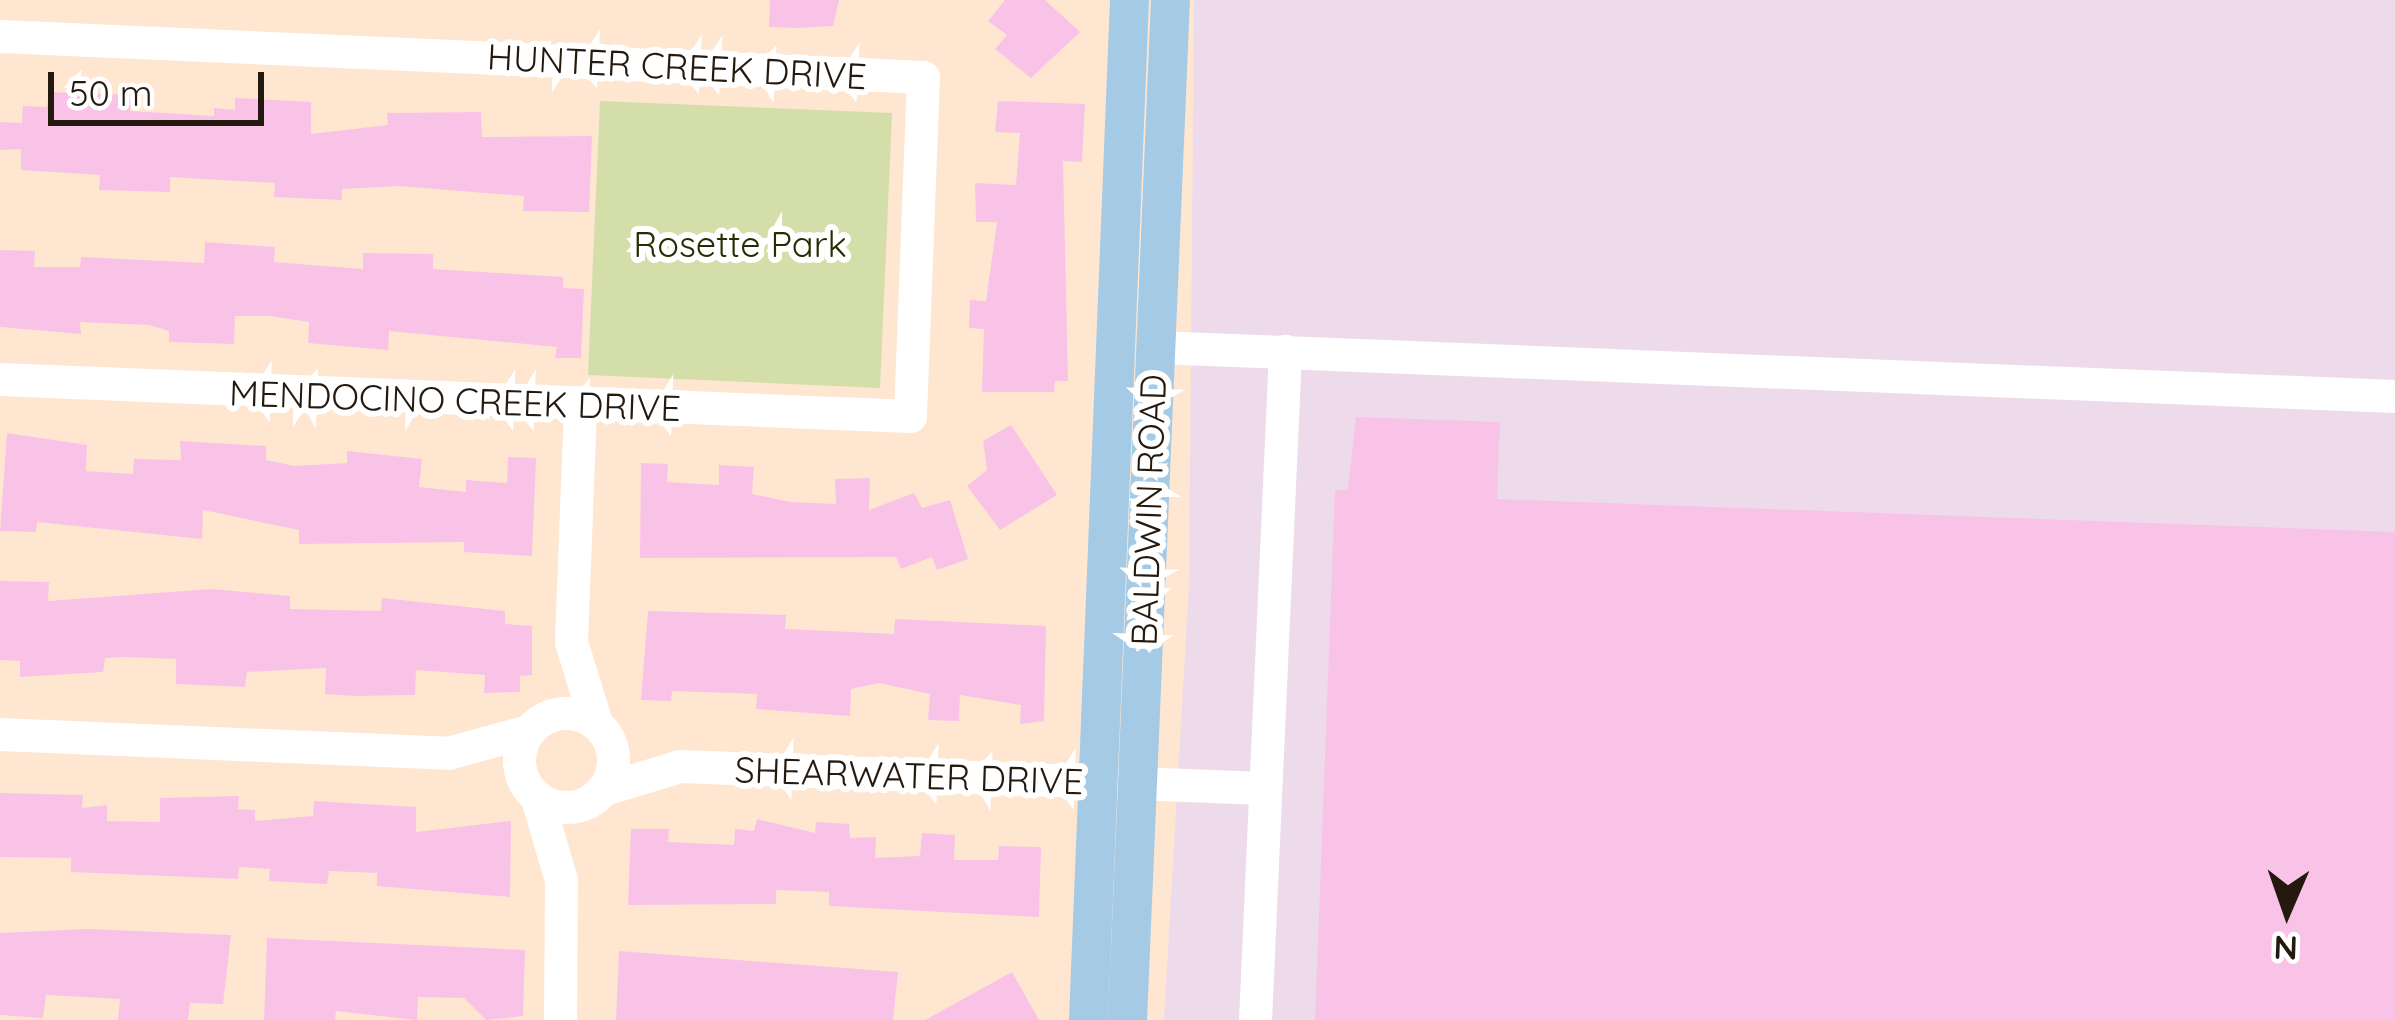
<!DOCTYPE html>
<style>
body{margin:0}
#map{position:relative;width:2395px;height:1020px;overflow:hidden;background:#ffe6d1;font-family:Quicksand,sans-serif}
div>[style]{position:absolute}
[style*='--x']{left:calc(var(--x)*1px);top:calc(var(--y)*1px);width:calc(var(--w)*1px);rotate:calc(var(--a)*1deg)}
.industrial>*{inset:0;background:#eddbec}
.green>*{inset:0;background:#d3dea9}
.building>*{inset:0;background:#f9c3e7}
.minor>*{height:33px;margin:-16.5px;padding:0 16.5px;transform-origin:16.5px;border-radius:16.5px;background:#fff}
.minor>.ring{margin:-16.5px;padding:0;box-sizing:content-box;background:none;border:33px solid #fff;border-radius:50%}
.major>*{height:39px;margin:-19.5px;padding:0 19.5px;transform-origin:19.5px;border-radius:19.5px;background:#a4cae6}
span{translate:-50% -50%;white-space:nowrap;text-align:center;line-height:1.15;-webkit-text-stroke:12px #fff;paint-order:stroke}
.street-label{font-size:36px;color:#23190f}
.park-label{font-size:36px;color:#272d01}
.north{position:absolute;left:2227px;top:852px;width:120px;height:120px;-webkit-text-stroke:9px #fff;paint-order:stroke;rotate:182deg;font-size:33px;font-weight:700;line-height:48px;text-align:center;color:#23190f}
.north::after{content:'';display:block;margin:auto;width:42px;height:54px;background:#23190f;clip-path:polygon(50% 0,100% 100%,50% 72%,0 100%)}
.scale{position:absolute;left:48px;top:72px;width:216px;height:54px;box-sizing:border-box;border:6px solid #23190f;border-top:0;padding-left:15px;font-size:36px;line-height:42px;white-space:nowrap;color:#23190f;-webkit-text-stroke:9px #fff;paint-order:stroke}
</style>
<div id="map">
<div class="industrial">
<i style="clip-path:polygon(1194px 0,2395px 0,2395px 1020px,1164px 1020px,1189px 584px)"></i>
</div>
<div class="green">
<i style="clip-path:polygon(600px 101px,892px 113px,880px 388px,588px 375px)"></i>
</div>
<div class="building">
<i style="clip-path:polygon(770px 0,839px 0,833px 26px,798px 28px,769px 27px)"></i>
<i style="clip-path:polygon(1005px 0,1045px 0,1080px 32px,1031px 78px,995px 49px,1007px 35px,988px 21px)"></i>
<i style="clip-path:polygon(49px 92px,132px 95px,130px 111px,214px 116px,214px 108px,235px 110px,235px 98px,311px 102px,311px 134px,388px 125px,387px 113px,481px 112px,482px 137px,592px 136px,589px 212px,523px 211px,524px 196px,399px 186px,342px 189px,342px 200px,274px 197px,275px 183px,170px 177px,170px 192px,99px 190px,100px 175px,21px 170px,21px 149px,0 150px,0 122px,22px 123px,23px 106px,47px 107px)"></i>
<i style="clip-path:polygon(998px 101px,1085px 104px,1082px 162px,1063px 161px,1068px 381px,1055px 381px,1054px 392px,982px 392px,984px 329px,969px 328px,970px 300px,986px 301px,997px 222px,976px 222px,975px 183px,1016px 185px,1020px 133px,995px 132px)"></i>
<i style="clip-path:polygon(205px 242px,275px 247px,274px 262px,363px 269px,363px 253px,433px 254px,433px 269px,563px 277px,563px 288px,584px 289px,581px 358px,555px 358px,557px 347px,389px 331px,388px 350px,308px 343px,309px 322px,270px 316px,235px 316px,234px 344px,169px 342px,169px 331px,149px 325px,80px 322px,81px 334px,0 327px,0 250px,35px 251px,34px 267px,80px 267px,81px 257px,204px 263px)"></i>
<i style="clip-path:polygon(1356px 417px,1500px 422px,1497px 499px,2395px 532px,2395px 1020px,1315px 1020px,1335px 490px,1348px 490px)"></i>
<i style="clip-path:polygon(1011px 425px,1057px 495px,1000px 530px,967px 486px,987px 470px,983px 441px)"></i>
<i style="clip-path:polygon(7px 433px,87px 445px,86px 471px,133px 474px,134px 459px,181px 460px,180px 441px,266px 446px,266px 460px,294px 466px,347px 463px,347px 451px,422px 459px,419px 487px,466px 492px,466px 480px,507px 483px,508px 457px,536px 458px,532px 556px,464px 552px,464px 542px,299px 544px,299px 530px,203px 510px,202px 539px,37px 522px,36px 532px,0 531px)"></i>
<i style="clip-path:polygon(641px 463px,668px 464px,667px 482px,719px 485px,719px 465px,754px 467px,752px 494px,790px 502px,836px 504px,835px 479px,870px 478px,869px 510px,914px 493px,922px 508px,950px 500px,968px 559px,937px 570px,932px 557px,901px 569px,896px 557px,640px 558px)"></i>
<i style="clip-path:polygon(0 581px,49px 582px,48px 601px,212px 589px,290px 596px,290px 609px,381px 611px,382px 598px,505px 611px,505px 624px,532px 626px,532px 675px,520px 676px,520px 692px,484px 693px,485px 675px,416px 670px,415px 695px,355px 696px,325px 694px,326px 668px,247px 672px,245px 687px,176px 684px,176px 659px,124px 657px,105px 658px,103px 672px,20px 677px,20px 661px,0 660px)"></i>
<i style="clip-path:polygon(648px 611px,786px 615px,785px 629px,894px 634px,895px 619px,1046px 626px,1044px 721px,1020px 724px,1021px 705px,960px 695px,959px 721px,928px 720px,930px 694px,879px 683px,851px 689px,850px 716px,756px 709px,757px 694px,672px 691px,671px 701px,641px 700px)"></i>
<i style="clip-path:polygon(0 793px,83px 795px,82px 808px,107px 805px,107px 821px,160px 822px,160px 798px,239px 796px,238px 809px,255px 810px,255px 821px,313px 816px,314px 801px,416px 807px,416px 832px,511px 821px,510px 897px,377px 886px,377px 873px,329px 871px,327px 884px,269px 881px,270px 869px,239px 867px,238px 879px,71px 872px,71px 858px,0 857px)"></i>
<i style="clip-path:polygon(757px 819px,815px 833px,816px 822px,849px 824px,850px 838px,876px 837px,875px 858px,920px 856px,922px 833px,955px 835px,954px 860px,998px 860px,999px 846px,1041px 847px,1039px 917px,829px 906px,829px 892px,776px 890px,776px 904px,628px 905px,631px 829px,669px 829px,668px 842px,734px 845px,735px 829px,754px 831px)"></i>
<i style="clip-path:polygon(88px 929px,231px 935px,223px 1004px,190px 1003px,188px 1020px,118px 1020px,120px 999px,46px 995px,43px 1018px,0 1015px,0 933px)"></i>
<i style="clip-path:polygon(267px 938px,525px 950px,523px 1016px,486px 1020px,464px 998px,418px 997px,417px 1020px,336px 1011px,335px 1020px,264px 1020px)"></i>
<i style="clip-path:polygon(619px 951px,898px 972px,893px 1020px,616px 1020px)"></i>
<i style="clip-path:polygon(1012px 972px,1039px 1020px,925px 1020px)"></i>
</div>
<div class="minor">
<i style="--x:0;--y:36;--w:924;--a:2.54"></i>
<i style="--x:923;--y:77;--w:339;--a:92.2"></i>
<i style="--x:910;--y:416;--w:911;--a:-177.67"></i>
<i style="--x:1155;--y:347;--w:1241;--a:2.26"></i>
<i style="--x:580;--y:407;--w:235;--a:92.2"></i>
<i style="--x:571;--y:642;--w:85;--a:72.8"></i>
<i class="ring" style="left:519px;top:713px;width:61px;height:61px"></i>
<i style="--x:0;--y:734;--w:448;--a:2.4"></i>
<i style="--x:448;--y:753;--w:83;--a:-15.4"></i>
<i style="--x:604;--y:789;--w:79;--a:-16.8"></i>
<i style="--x:680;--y:766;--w:585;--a:2.15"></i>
<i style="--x:537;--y:798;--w:85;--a:73.7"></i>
<i style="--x:561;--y:880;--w:140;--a:90.4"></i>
<i style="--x:1255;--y:1020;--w:670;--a:-87.43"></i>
</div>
<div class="major">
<i style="--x:1088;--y:1020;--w:1021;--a:-87.7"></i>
<i style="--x:1127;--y:1020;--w:1021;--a:-87.59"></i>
</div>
<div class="street-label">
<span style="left:677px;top:66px;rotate:3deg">HUNTER CREEK DRIVE</span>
<span style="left:455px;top:400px;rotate:2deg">MENDOCINO CREEK DRIVE</span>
<span style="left:1148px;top:510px;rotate:-88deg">BALDWIN ROAD</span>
<span style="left:909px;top:775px;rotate:2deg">SHEARWATER DRIVE</span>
</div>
<div class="park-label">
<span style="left:740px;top:244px">Rosette Park</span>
</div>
<div class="north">N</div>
<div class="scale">50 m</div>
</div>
